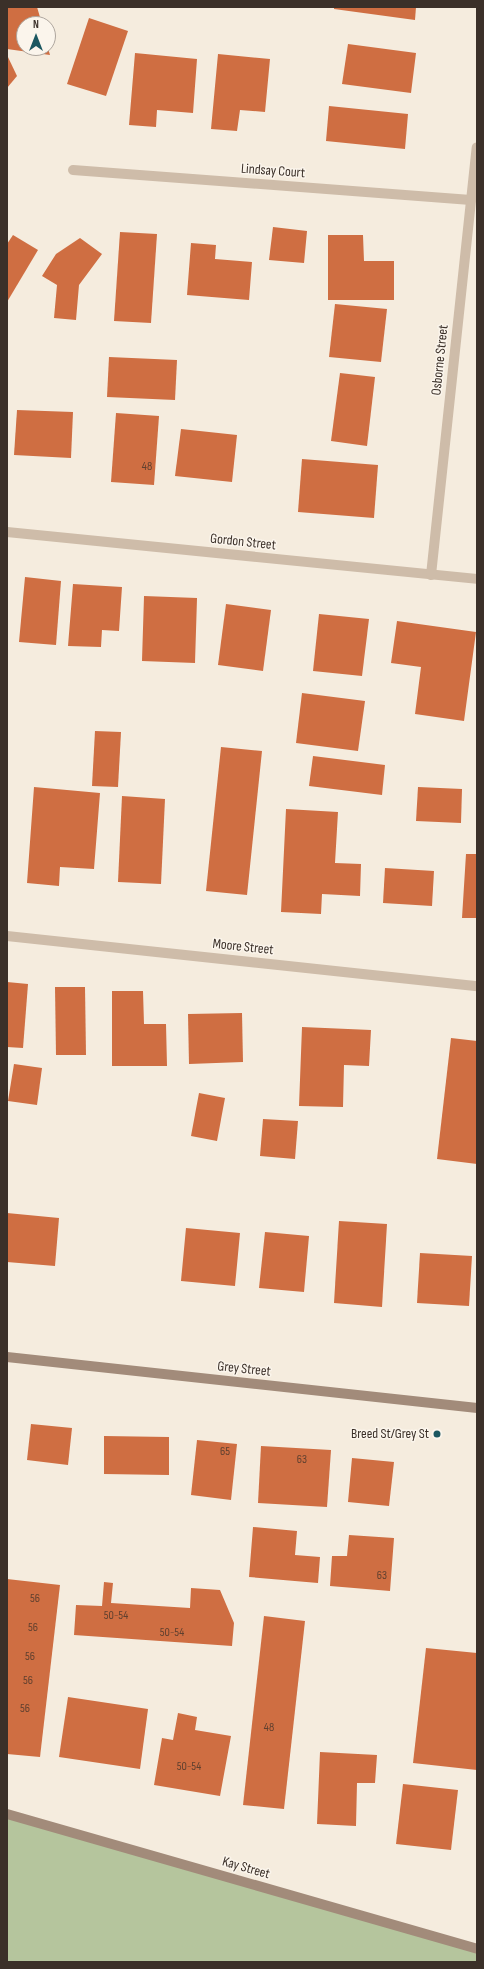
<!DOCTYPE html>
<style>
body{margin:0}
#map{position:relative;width:484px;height:1969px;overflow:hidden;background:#f5ecde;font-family:"Sofia Sans Condensed",sans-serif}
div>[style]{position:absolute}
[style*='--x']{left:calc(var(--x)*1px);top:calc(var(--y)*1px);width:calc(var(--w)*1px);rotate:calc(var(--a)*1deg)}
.green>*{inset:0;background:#b5c59d}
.building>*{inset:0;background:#cf6e42}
.street>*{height:10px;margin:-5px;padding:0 5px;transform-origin:5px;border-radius:5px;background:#cebca9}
.secondary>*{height:10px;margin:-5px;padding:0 5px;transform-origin:5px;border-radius:5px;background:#a28b7a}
.dots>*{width:11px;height:11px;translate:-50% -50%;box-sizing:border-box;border:2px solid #fbf5ec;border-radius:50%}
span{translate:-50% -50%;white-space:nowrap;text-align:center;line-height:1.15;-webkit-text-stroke:3px #fbf5ec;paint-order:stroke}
.number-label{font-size:12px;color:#60402f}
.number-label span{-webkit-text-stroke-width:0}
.street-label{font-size:14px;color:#3b3029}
.poi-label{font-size:14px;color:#3b3029}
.right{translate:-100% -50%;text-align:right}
.frame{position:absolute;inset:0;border:8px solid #3b3029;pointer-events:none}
.north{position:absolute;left:16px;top:16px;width:40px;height:40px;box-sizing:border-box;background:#fbf5ec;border:1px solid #aea69e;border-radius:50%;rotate:0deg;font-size:11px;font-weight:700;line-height:16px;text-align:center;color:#3b3029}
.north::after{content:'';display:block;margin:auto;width:14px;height:18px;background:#1b5760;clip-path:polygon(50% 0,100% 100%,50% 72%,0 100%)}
</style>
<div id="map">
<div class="green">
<i style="clip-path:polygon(7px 1812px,477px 1946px,477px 1962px,7px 1962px)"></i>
</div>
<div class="building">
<i style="clip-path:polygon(7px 7px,37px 7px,42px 24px,24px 24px,24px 48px,48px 48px,50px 55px,7px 49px)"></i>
<i style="clip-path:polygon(334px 7px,416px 7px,415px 20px,334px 9px)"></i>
<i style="clip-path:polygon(89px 18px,128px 31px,106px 96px,67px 84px)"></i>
<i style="clip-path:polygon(348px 44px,416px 53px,411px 93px,342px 84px)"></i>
<i style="clip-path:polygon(135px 53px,197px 59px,193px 113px,157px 110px,156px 127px,129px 125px)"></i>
<i style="clip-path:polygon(218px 54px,270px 59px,265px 112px,240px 110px,237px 131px,211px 129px)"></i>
<i style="clip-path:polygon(7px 55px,17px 76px,7px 88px)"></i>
<i style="clip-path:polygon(329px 106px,408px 114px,405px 149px,326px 141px)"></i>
<i style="clip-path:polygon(273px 227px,307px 231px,304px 263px,269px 260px)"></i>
<i style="clip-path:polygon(120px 232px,157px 234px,151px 323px,114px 321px)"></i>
<i style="clip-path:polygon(13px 235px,38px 250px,7px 302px,7px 244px)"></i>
<i style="clip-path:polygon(328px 235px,363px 235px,364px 261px,394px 261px,394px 300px,328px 300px)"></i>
<i style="clip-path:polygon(80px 238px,102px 254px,79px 285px,76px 320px,54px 318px,57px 285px,42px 276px,56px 254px)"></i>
<i style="clip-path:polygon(191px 243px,216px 245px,215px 259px,252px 262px,249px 300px,187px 295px)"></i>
<i style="clip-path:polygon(335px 304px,387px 309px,381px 362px,329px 357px)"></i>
<i style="clip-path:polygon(109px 357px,177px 360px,175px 400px,107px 397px)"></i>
<i style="clip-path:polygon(340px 373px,375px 377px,367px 446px,331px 441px)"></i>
<i style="clip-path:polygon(17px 410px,73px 412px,71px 458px,14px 455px)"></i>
<i style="clip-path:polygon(116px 413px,159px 416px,154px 485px,111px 482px)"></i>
<i style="clip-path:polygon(181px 429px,237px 435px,232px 482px,175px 476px)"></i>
<i style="clip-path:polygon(302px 459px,378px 465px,374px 518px,298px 512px)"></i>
<i style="clip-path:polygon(25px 577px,61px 581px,56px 645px,19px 642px)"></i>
<i style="clip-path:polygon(73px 584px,122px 587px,119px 631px,102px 630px,101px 647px,68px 646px)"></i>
<i style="clip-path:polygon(144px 596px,197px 598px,195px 663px,142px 661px)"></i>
<i style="clip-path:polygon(226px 604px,271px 610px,263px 671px,218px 665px)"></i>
<i style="clip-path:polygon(319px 614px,369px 619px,362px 676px,313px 671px)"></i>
<i style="clip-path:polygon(397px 621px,476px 632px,464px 721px,415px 714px,421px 667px,391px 663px)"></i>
<i style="clip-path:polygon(302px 693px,365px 701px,358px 751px,296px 743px)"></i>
<i style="clip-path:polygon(95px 731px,121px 732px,118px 787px,92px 786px)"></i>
<i style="clip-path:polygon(221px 747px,262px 751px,247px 895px,206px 891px)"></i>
<i style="clip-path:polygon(313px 756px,385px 765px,382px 795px,309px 786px)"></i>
<i style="clip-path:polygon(34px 787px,100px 793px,94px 869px,60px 867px,59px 886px,27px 883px)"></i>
<i style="clip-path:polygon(418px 787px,462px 789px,461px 823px,416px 821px)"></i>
<i style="clip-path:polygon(122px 796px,165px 799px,161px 884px,118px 882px)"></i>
<i style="clip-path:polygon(286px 809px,338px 812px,335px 863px,361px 864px,360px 896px,322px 894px,321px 914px,281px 912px)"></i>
<i style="clip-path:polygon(466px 854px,477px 854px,477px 918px,462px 918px)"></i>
<i style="clip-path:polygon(385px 868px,434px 871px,432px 906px,383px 903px)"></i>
<i style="clip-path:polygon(7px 982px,28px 984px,23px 1048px,7px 1047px)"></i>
<i style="clip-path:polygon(55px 987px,85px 987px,86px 1055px,56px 1055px)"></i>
<i style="clip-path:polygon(112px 991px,143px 991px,144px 1024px,166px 1024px,167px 1066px,112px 1066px)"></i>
<i style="clip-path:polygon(242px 1013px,243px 1062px,189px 1064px,188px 1014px)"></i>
<i style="clip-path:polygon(302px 1027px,371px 1030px,369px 1066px,344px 1065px,343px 1107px,299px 1106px)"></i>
<i style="clip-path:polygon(451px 1038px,477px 1041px,477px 1164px,437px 1159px)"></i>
<i style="clip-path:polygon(14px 1064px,42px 1068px,37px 1105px,8px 1101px)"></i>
<i style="clip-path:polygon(199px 1093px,225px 1098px,217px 1141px,191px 1136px)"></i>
<i style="clip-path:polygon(263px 1119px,298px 1121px,295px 1159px,260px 1156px)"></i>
<i style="clip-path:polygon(7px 1213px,59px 1218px,55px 1266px,7px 1262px)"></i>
<i style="clip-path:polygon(339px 1221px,387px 1224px,382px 1307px,334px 1303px)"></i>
<i style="clip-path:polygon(186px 1228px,240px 1233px,235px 1286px,181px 1281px)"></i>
<i style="clip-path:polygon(265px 1232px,309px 1236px,304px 1292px,259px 1288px)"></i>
<i style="clip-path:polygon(420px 1253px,472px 1256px,469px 1306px,417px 1303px)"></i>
<i style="clip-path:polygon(31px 1424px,72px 1428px,68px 1465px,27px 1460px)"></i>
<i style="clip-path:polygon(104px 1436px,169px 1437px,169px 1475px,104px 1474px)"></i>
<i style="clip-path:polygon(197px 1440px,237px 1444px,231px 1500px,191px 1495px)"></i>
<i style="clip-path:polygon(261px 1446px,331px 1450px,327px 1507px,258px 1503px)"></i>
<i style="clip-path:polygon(352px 1458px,394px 1462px,389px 1506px,348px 1502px)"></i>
<i style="clip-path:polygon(253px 1527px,297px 1531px,295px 1555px,320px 1557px,318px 1583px,249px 1577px)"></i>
<i style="clip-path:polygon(349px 1535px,394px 1538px,390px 1591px,330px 1586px,332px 1556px,347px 1556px)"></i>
<i style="clip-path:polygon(7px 1579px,60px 1585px,40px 1757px,7px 1754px)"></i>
<i style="clip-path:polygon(104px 1582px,113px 1583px,111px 1603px,190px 1608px,191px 1588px,220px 1590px,234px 1623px,232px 1646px,74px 1635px,76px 1605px,102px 1606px)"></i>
<i style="clip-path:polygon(264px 1616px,305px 1621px,284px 1809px,243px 1805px)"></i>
<i style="clip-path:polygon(426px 1648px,477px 1653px,477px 1770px,413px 1763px)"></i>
<i style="clip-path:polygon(68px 1697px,148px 1709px,140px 1769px,59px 1757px)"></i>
<i style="clip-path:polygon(178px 1713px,197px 1717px,195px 1730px,231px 1736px,220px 1796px,154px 1785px,162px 1738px,173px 1740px)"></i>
<i style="clip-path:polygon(320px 1752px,377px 1755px,375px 1783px,357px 1783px,356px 1826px,317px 1824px)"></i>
<i style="clip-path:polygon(403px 1784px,458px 1790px,451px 1850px,396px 1844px)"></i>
</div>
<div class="street">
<i style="--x:73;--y:170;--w:399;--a:4.3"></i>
<i style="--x:7;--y:532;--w:472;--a:5.7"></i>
<i style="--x:431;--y:575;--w:430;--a:-83.9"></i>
<i style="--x:7;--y:936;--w:473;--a:6.1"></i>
</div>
<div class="secondary">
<i style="--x:7;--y:1357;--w:473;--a:6.2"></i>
<i style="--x:7;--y:1814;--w:489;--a:16"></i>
</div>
<div class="dots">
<i style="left:437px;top:1434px;background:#1b5760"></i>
</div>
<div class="number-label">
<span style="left:147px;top:467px">48</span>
<span style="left:225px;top:1452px">65</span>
<span style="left:302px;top:1460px">63</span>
<span style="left:382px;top:1576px">63</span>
<span style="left:35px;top:1599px">56</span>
<span style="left:116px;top:1616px">50-54</span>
<span style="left:33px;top:1628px">56</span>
<span style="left:172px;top:1633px">50-54</span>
<span style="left:30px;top:1657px">56</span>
<span style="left:28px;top:1681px">56</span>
<span style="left:25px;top:1709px">56</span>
<span style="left:269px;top:1728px">48</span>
<span style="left:189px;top:1767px">50-54</span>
</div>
<div class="street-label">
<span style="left:273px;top:171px;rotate:4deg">Lindsay Court</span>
<span style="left:440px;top:360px;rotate:-84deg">Osborne Street</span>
<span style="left:243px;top:542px;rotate:6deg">Gordon Street</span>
<span style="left:243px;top:947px;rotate:6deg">Moore Street</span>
<span style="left:244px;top:1369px;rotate:6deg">Grey Street</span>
<span style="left:246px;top:1868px;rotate:16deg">Kay Street</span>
</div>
<div class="poi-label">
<span class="right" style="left:429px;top:1434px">Breed St/Grey St</span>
</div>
<div class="frame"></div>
<div class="north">N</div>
</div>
